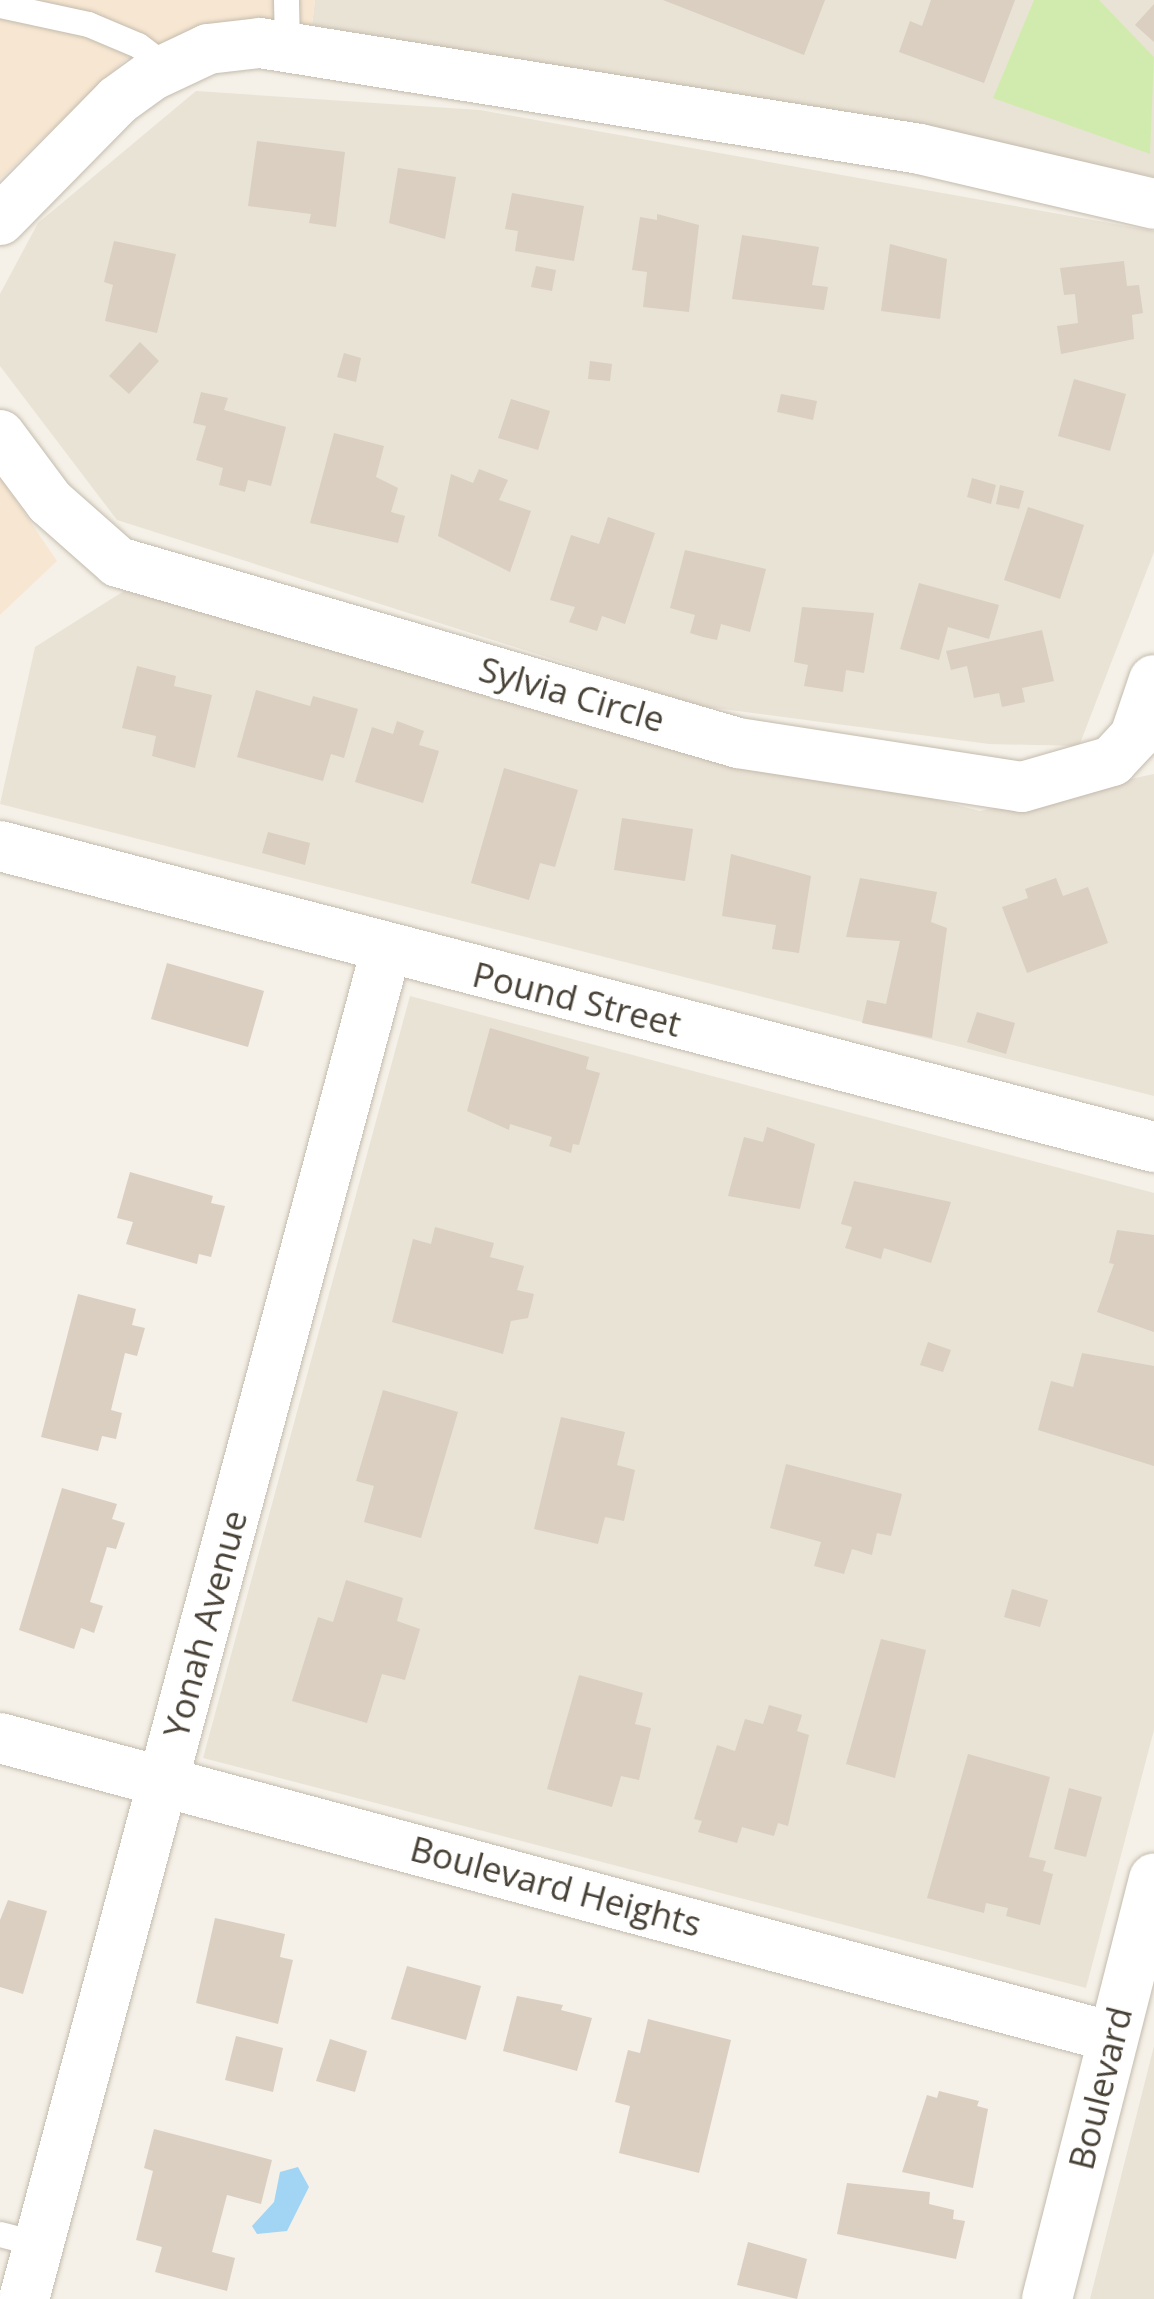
<!DOCTYPE html>
<style>
body{margin:0}
#map{position:relative;width:1154px;height:2299px;overflow:hidden;background:#f5f1e8;font-family:"Open Sans",sans-serif}
div>[style]{position:absolute}
[style*='--x']{left:calc(var(--x)*1px);top:calc(var(--y)*1px);width:calc(var(--w)*1px);rotate:calc(var(--a)*1deg)}
.residential>*{inset:0;background:#e9e3d6}
.commercial>*{inset:0;background:#f7e7d2}
.green>*{inset:0;background:#d1ebaf}
.water>*{inset:0;background:#a2d4f4}
.building>*{inset:0;background:#dacfc0}
.roads{filter:drop-shadow(0 0 2px #c4bbad) drop-shadow(0 0 2px #c4bbad)}
.lane>*{height:25px;margin:-12.5px;padding:0 12.5px;transform-origin:12.5px;border-radius:12.5px;background:#fff}
.street>*{height:50px;margin:-25px;padding:0 25px;transform-origin:25px;border-radius:25px;background:#fff}
span{translate:-50% -50%;white-space:nowrap;text-align:center;line-height:1.15;-webkit-text-stroke:10px #fff;paint-order:stroke}
.street-label{font-size:35px;color:#484136}
</style>
<div id="map">
<div class="residential">
<i style="clip-path:polygon(315px 0,1154px 0,1154px 177px,1006px 145px,312px 25px)"></i>
<i style="clip-path:polygon(196px 91px,480px 110px,1154px 231px,1154px 552px,1079px 746px,989px 744px,700px 706px,117px 520px,0 366px,0 294px,38px 223px)"></i>
<i style="clip-path:polygon(124px 591px,980px 811px,1154px 774px,1154px 1096px,0 804px,35px 647px)"></i>
<i style="clip-path:polygon(410px 996px,1154px 1193px,1154px 1730px,1086px 1988px,203px 1758px)"></i>
<i style="clip-path:polygon(1154px 2046px,1154px 2299px,1090px 2299px)"></i>
</div>
<div class="commercial">
<i style="clip-path:polygon(0 0,315px 0,312px 25px,202px 29px,130px 55px,0 179px)"></i>
<i style="clip-path:polygon(0 477px,57px 561px,0 615px)"></i>
</div>
<div class="green">
<i style="clip-path:polygon(1034px 0,1099px 0,1154px 57px,1150px 154px,993px 98px)"></i>
</div>
<div class="water">
<i style="clip-path:polygon(298px 2167px,309px 2187px,287px 2231px,257px 2234px,252px 2226px,274px 2202px,280px 2172px)"></i>
</div>
<div class="building">
<i style="clip-path:polygon(663px 0,825px 0,804px 55px)"></i>
<i style="clip-path:polygon(931px 0,1015px 0,984px 83px,899px 52px,910px 21px,922px 26px)"></i>
<i style="clip-path:polygon(1154px 4px,1154px 42px,1135px 25px)"></i>
<i style="clip-path:polygon(257px 141px,345px 152px,336px 227px,309px 223px,311px 214px,248px 206px)"></i>
<i style="clip-path:polygon(398px 168px,456px 177px,445px 239px,389px 223px)"></i>
<i style="clip-path:polygon(512px 193px,584px 206px,574px 261px,515px 251px,518px 231px,505px 229px)"></i>
<i style="clip-path:polygon(657px 214px,699px 225px,689px 312px,643px 307px,647px 272px,632px 270px,640px 217px,657px 220px)"></i>
<i style="clip-path:polygon(742px 235px,819px 247px,812px 285px,828px 287px,824px 310px,732px 299px)"></i>
<i style="clip-path:polygon(114px 241px,176px 254px,157px 333px,105px 321px,113px 285px,104px 282px)"></i>
<i style="clip-path:polygon(890px 244px,947px 259px,940px 319px,881px 311px)"></i>
<i style="clip-path:polygon(1124px 261px,1127px 286px,1139px 285px,1143px 313px,1132px 315px,1134px 339px,1061px 354px,1057px 326px,1078px 323px,1075px 294px,1064px 295px,1060px 268px)"></i>
<i style="clip-path:polygon(536px 266px,556px 270px,552px 291px,531px 287px)"></i>
<i style="clip-path:polygon(140px 342px,159px 361px,129px 394px,109px 376px)"></i>
<i style="clip-path:polygon(344px 353px,361px 358px,356px 382px,337px 377px)"></i>
<i style="clip-path:polygon(590px 361px,612px 364px,610px 381px,588px 379px)"></i>
<i style="clip-path:polygon(1074px 379px,1126px 394px,1110px 451px,1058px 436px)"></i>
<i style="clip-path:polygon(201px 392px,228px 398px,224px 410px,286px 427px,271px 486px,248px 480px,245px 492px,219px 485px,223px 468px,196px 460px,206px 426px,193px 423px)"></i>
<i style="clip-path:polygon(781px 394px,817px 401px,813px 420px,777px 412px)"></i>
<i style="clip-path:polygon(511px 399px,550px 411px,538px 450px,498px 438px)"></i>
<i style="clip-path:polygon(334px 433px,384px 446px,376px 477px,398px 488px,391px 512px,405px 516px,398px 543px,310px 523px)"></i>
<i style="clip-path:polygon(479px 469px,508px 480px,499px 500px,531px 511px,510px 572px,438px 536px,451px 474px,473px 483px)"></i>
<i style="clip-path:polygon(972px 478px,996px 485px,991px 504px,967px 497px)"></i>
<i style="clip-path:polygon(1000px 485px,1024px 491px,1019px 509px,996px 504px)"></i>
<i style="clip-path:polygon(1028px 507px,1084px 525px,1060px 599px,1004px 580px)"></i>
<i style="clip-path:polygon(608px 517px,655px 533px,625px 624px,602px 616px,597px 631px,569px 622px,575px 607px,550px 600px,571px 535px,599px 544px)"></i>
<i style="clip-path:polygon(685px 550px,766px 569px,750px 632px,721px 624px,717px 640px,703px 637px,690px 633px,695px 615px,670px 608px)"></i>
<i style="clip-path:polygon(919px 583px,999px 605px,989px 639px,948px 627px,939px 660px,900px 649px)"></i>
<i style="clip-path:polygon(802px 607px,874px 613px,864px 673px,846px 670px,843px 692px,804px 686px,808px 665px,794px 662px)"></i>
<i style="clip-path:polygon(1042px 630px,1054px 681px,1022px 688px,1025px 702px,1002px 707px,999px 693px,974px 698px,967px 666px,951px 670px,946px 651px)"></i>
<i style="clip-path:polygon(137px 666px,176px 676px,174px 686px,212px 695px,195px 768px,152px 756px,156px 736px,122px 728px)"></i>
<i style="clip-path:polygon(256px 690px,310px 706px,313px 696px,358px 709px,344px 758px,331px 754px,323px 781px,237px 757px)"></i>
<i style="clip-path:polygon(397px 721px,424px 731px,419px 745px,439px 751px,423px 803px,355px 782px,372px 727px,393px 734px)"></i>
<i style="clip-path:polygon(504px 768px,578px 790px,555px 867px,540px 863px,529px 900px,471px 883px)"></i>
<i style="clip-path:polygon(622px 818px,693px 829px,685px 881px,614px 870px)"></i>
<i style="clip-path:polygon(268px 832px,310px 843px,305px 865px,262px 853px)"></i>
<i style="clip-path:polygon(731px 854px,811px 876px,799px 953px,772px 949px,776px 925px,722px 916px)"></i>
<i style="clip-path:polygon(860px 878px,937px 892px,931px 922px,947px 928px,932px 1038px,862px 1023px,867px 1000px,886px 1004px,900px 941px,846px 937px)"></i>
<i style="clip-path:polygon(1056px 878px,1063px 896px,1088px 887px,1108px 943px,1027px 973px,1002px 907px,1028px 898px,1025px 889px)"></i>
<i style="clip-path:polygon(167px 963px,264px 991px,248px 1047px,151px 1019px)"></i>
<i style="clip-path:polygon(977px 1012px,1015px 1023px,1006px 1054px,967px 1042px)"></i>
<i style="clip-path:polygon(490px 1028px,589px 1057px,586px 1069px,600px 1073px,579px 1145px,573px 1144px,571px 1153px,549px 1146px,552px 1137px,510px 1124px,509px 1130px,467px 1111px)"></i>
<i style="clip-path:polygon(767px 1127px,815px 1144px,800px 1209px,728px 1196px,744px 1137px,763px 1142px)"></i>
<i style="clip-path:polygon(130px 1172px,213px 1196px,211px 1203px,225px 1206px,211px 1257px,199px 1254px,197px 1264px,126px 1244px,133px 1222px,117px 1218px)"></i>
<i style="clip-path:polygon(854px 1181px,951px 1202px,931px 1263px,884px 1248px,881px 1259px,845px 1248px,852px 1227px,841px 1224px)"></i>
<i style="clip-path:polygon(435px 1227px,494px 1243px,490px 1257px,524px 1266px,517px 1290px,534px 1294px,528px 1318px,511px 1321px,503px 1354px,392px 1322px,413px 1239px,431px 1244px)"></i>
<i style="clip-path:polygon(1117px 1230px,1154px 1235px,1154px 1332px,1097px 1312px,1114px 1264px,1109px 1263px)"></i>
<i style="clip-path:polygon(78px 1294px,136px 1309px,132px 1325px,145px 1328px,137px 1356px,125px 1353px,111px 1410px,122px 1413px,116px 1439px,102px 1436px,98px 1451px,41px 1437px)"></i>
<i style="clip-path:polygon(928px 1342px,951px 1350px,943px 1372px,920px 1365px)"></i>
<i style="clip-path:polygon(1082px 1353px,1154px 1366px,1154px 1466px,1038px 1430px,1051px 1381px,1073px 1387px)"></i>
<i style="clip-path:polygon(383px 1390px,458px 1412px,421px 1538px,364px 1522px,374px 1486px,356px 1481px)"></i>
<i style="clip-path:polygon(561px 1417px,625px 1432px,617px 1465px,635px 1470px,624px 1521px,605px 1517px,598px 1544px,534px 1529px)"></i>
<i style="clip-path:polygon(786px 1464px,902px 1494px,891px 1536px,877px 1533px,872px 1555px,852px 1549px,844px 1574px,814px 1566px,821px 1542px,770px 1528px)"></i>
<i style="clip-path:polygon(62px 1488px,117px 1504px,112px 1519px,125px 1523px,116px 1549px,107px 1547px,90px 1602px,103px 1606px,94px 1633px,81px 1628px,74px 1649px,19px 1630px)"></i>
<i style="clip-path:polygon(346px 1580px,403px 1598px,397px 1621px,420px 1629px,405px 1680px,382px 1674px,367px 1723px,292px 1701px,318px 1617px,333px 1622px)"></i>
<i style="clip-path:polygon(1012px 1589px,1048px 1600px,1040px 1627px,1004px 1617px)"></i>
<i style="clip-path:polygon(881px 1639px,926px 1650px,895px 1778px,846px 1764px)"></i>
<i style="clip-path:polygon(579px 1675px,643px 1693px,635px 1724px,651px 1728px,639px 1780px,621px 1776px,612px 1807px,547px 1789px)"></i>
<i style="clip-path:polygon(769px 1705px,802px 1715px,797px 1731px,809px 1735px,788px 1826px,778px 1823px,774px 1836px,742px 1827px,737px 1843px,698px 1832px,702px 1821px,694px 1819px,717px 1745px,735px 1751px,745px 1719px,763px 1724px)"></i>
<i style="clip-path:polygon(968px 1754px,1050px 1777px,1029px 1857px,1046px 1861px,1043px 1871px,1053px 1874px,1040px 1925px,1006px 1916px,1008px 1908px,986px 1903px,984px 1913px,927px 1898px)"></i>
<i style="clip-path:polygon(1069px 1788px,1102px 1797px,1086px 1857px,1054px 1849px)"></i>
<i style="clip-path:polygon(8px 1900px,47px 1911px,23px 1994px,0 1987px,0 1920px)"></i>
<i style="clip-path:polygon(215px 1918px,285px 1934px,280px 1957px,293px 1960px,278px 2024px,196px 2003px)"></i>
<i style="clip-path:polygon(407px 1966px,481px 1986px,466px 2040px,391px 2019px)"></i>
<i style="clip-path:polygon(517px 1996px,563px 2005px,561px 2010px,592px 2018px,577px 2071px,503px 2051px)"></i>
<i style="clip-path:polygon(648px 2019px,731px 2040px,699px 2173px,619px 2153px,630px 2106px,615px 2102px,628px 2050px,640px 2053px)"></i>
<i style="clip-path:polygon(236px 2036px,283px 2048px,273px 2092px,225px 2080px)"></i>
<i style="clip-path:polygon(330px 2039px,367px 2051px,355px 2092px,316px 2081px)"></i>
<i style="clip-path:polygon(939px 2091px,979px 2101px,977px 2106px,988px 2109px,973px 2188px,902px 2172px,927px 2095px,937px 2098px)"></i>
<i style="clip-path:polygon(154px 2129px,272px 2160px,261px 2204px,227px 2195px,212px 2252px,235px 2258px,227px 2291px,155px 2272px,162px 2247px,136px 2240px,153px 2171px,144px 2168px)"></i>
<i style="clip-path:polygon(847px 2183px,930px 2192px,929px 2204px,954px 2210px,953px 2219px,965px 2221px,956px 2259px,837px 2234px)"></i>
<i style="clip-path:polygon(748px 2242px,807px 2259px,797px 2299px,737px 2285px)"></i>
</div>
<div class="roads">
<div class="lane">
<i style="--x:286;--y:0;--w:46;--a:88.8"></i>
<i style="--x:0;--y:5;--w:90;--a:12.2"></i>
<i style="--x:88;--y:24;--w:54;--a:22.8"></i>
<i style="--x:138;--y:45;--w:38;--a:37"></i>
<i style="--x:0;--y:2234;--w:40;--a:14.4"></i>
</div>
<div class="street">
<i style="--x:0;--y:220;--w:168;--a:-45.5"></i>
<i style="--x:118;--y:100;--w:41;--a:-36"></i>
<i style="--x:151;--y:76;--w:63;--a:-25.3"></i>
<i style="--x:208;--y:49;--w:52;--a:-6.6"></i>
<i style="--x:260;--y:43;--w:668;--a:9.12"></i>
<i style="--x:920;--y:149;--w:240;--a:13.2"></i>
<i style="--x:0;--y:435;--w:84;--a:53.3"></i>
<i style="--x:50;--y:502;--w:91;--a:41.4"></i>
<i style="--x:118;--y:562;--w:646;--a:16.27"></i>
<i style="--x:738;--y:743;--w:287;--a:8.8"></i>
<i style="--x:1022;--y:787;--w:94;--a:-16.1"></i>
<i style="--x:1112;--y:761;--w:34;--a:-47"></i>
<i style="--x:1135;--y:736;--w:59;--a:-71.3"></i>
<i style="--x:0;--y:846;--w:1193;--a:14.62"></i>
<i style="--x:0;--y:1738;--w:1151;--a:15.05"></i>
<i style="--x:24;--y:2299;--w:1397;--a:-74.98"></i>
<i style="--x:1047;--y:2299;--w:434;--a:-75.7"></i>
</div>
</div>
<div class="street-label">
<span style="left:572px;top:694px;rotate:16deg">Sylvia Circle</span>
<span style="left:577px;top:999px;rotate:14deg">Pound Street</span>
<span style="left:205px;top:1624px;rotate:-75deg">Yonah Avenue</span>
<span style="left:556px;top:1886px;rotate:15deg">Boulevard Heights</span>
<span style="left:1100px;top:2088px;rotate:-76deg">Boulevard</span>
</div>
</div>
